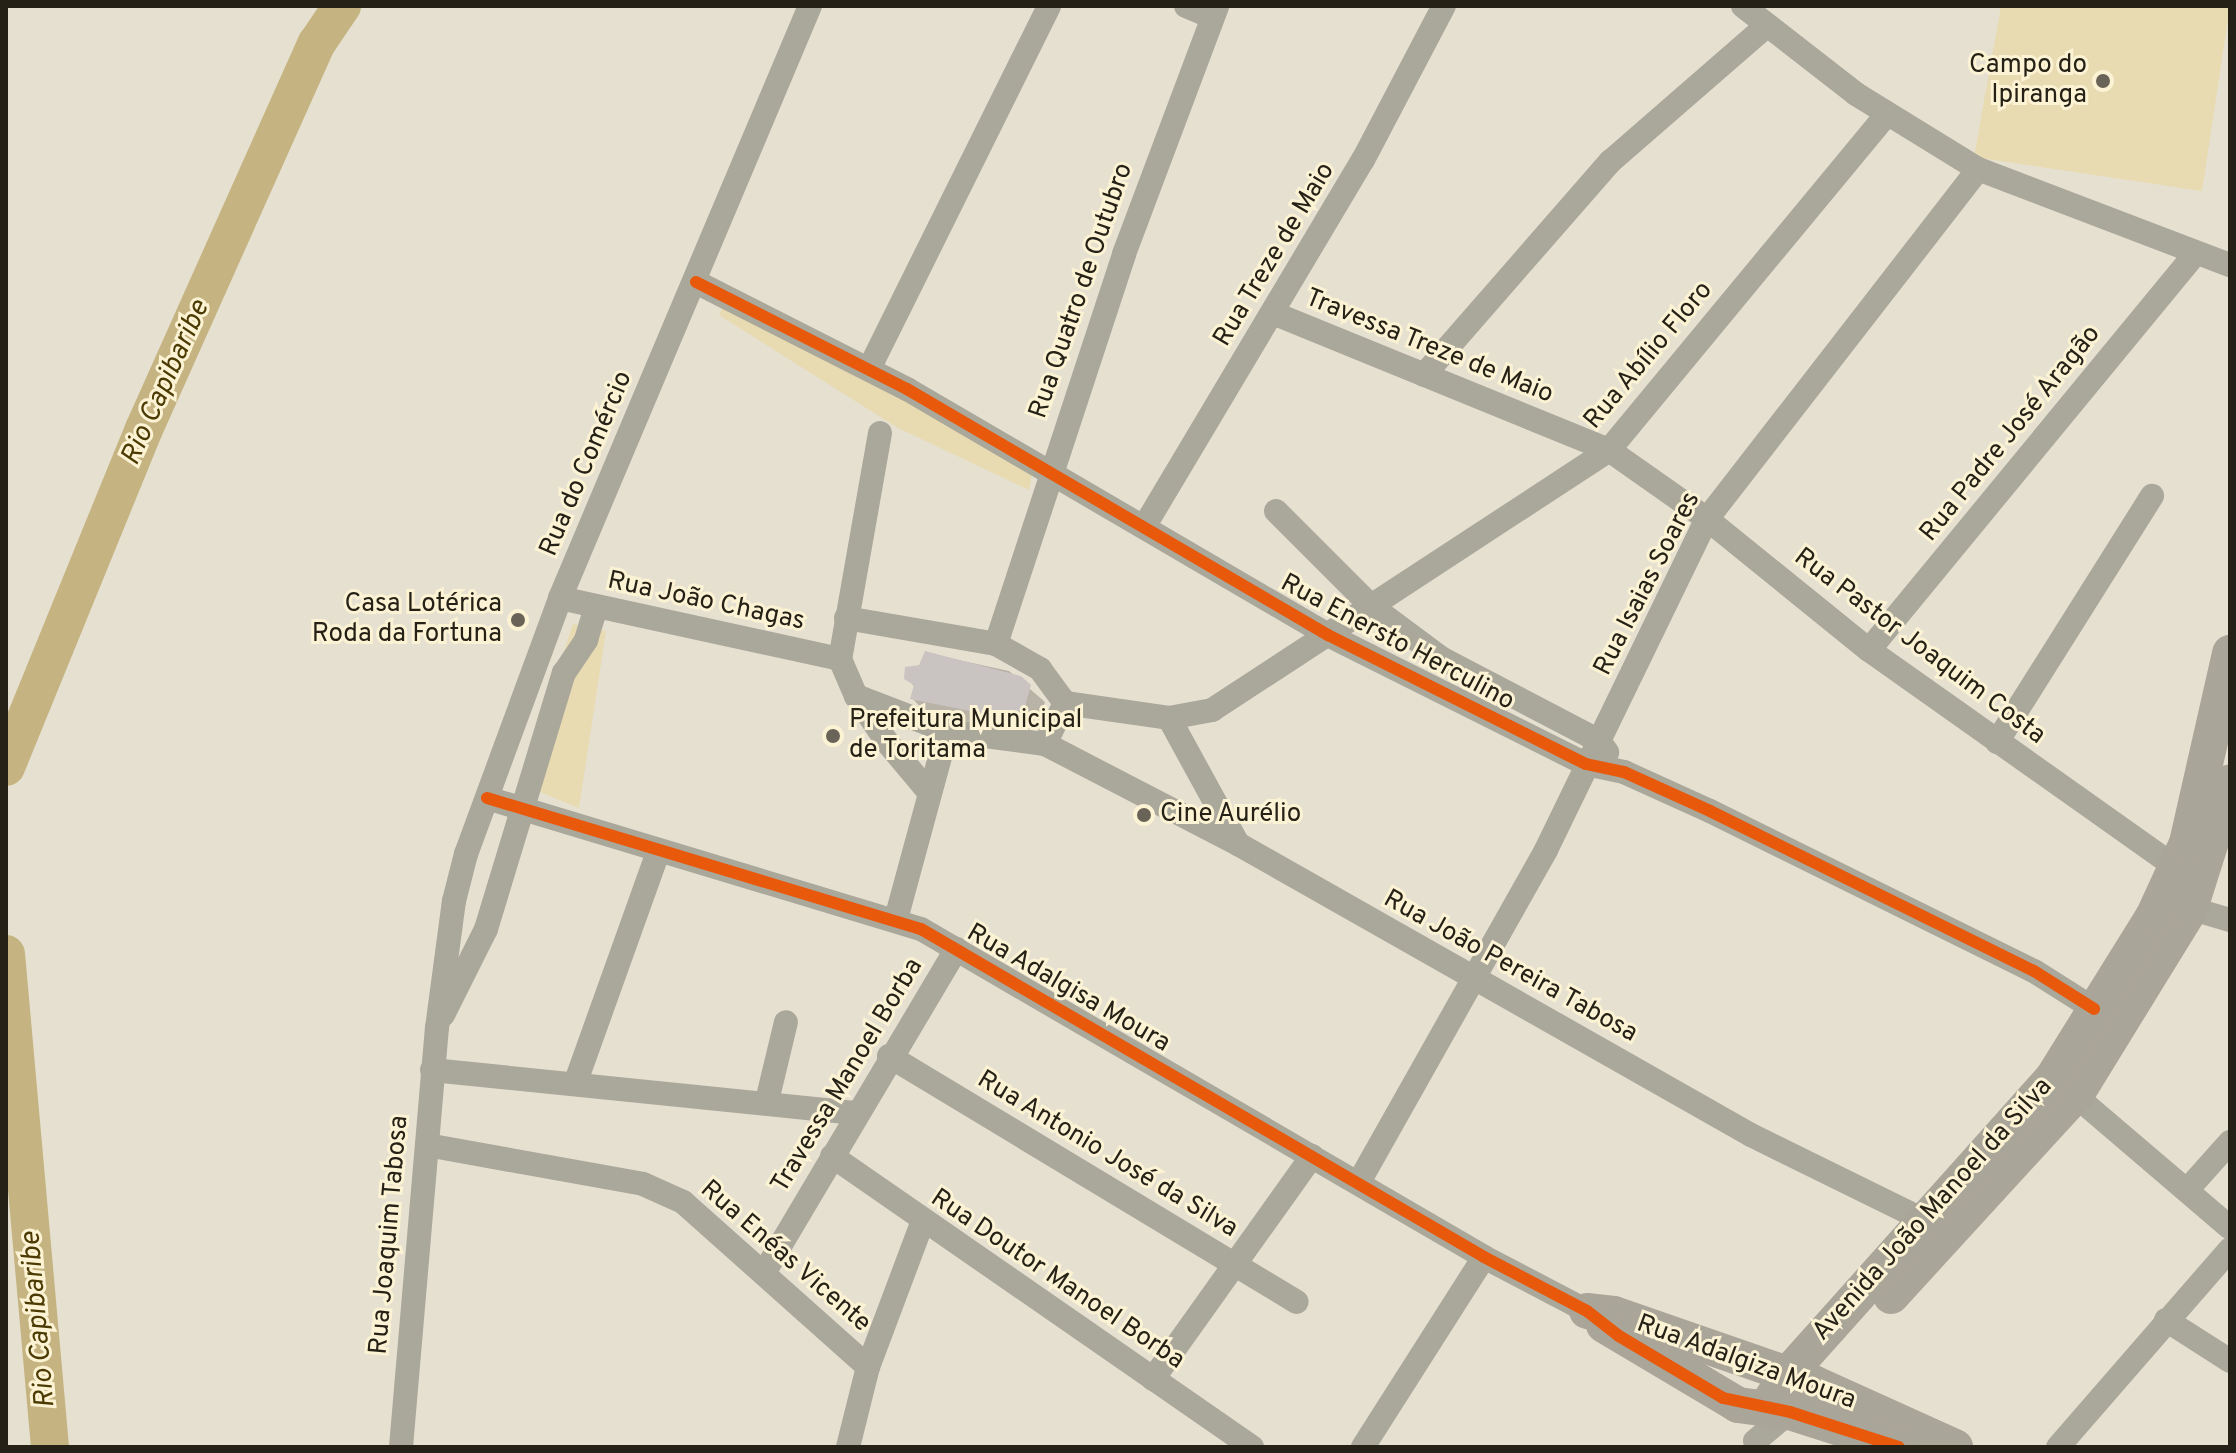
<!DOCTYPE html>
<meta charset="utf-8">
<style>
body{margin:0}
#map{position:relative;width:2236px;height:1453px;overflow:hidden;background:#e6e0d0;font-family:Overpass,sans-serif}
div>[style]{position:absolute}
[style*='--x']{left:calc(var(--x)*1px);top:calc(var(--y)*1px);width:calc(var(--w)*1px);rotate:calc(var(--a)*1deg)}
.green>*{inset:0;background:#e8dab1}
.shadow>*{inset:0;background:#0003}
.river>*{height:38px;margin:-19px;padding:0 19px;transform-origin:19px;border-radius:19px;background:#c5b481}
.building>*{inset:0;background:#c9c3c1}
.street>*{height:24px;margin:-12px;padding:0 12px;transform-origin:12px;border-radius:12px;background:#aaa79b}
.secondary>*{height:36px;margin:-18px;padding:0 18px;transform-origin:18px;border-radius:18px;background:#aaa599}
.cycleway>*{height:12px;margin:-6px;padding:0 6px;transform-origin:6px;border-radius:6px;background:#e8590c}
.dots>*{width:22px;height:22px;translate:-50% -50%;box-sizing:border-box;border:4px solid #fcf2d4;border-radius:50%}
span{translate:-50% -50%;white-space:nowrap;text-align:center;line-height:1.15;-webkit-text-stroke:6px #fcf2d4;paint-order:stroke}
.poi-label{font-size:26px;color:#252116}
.right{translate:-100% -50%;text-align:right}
.left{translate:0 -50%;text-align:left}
.street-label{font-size:26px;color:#252116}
.water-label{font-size:28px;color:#4b3b03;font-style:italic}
.frame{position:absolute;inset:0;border:8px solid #252116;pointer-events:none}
</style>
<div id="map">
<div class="green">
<i style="clip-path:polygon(2001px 6px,2230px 6px,2202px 191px,1974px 157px)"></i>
<i style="clip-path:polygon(730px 293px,1036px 453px,1029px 490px,898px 428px,719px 315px)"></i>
<i style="clip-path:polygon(573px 624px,606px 631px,579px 808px,521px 784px)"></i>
</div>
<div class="shadow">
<i style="clip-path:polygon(926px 653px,1009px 671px,1045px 702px,1038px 725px,1021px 732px,926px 713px,912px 698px,915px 687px,906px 678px,921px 667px)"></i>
</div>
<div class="river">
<i style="--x:6;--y:767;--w:365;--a:-67.8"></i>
<i style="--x:144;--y:429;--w:423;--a:-65.9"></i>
<i style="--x:317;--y:43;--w:45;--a:-56"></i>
<i style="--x:6;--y:954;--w:495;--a:84.9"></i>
</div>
<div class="building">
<i style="clip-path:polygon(925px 651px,1021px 676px,1031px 685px,1024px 710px,1005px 718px,910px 699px,914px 685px,904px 679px,905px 667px,919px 665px)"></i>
</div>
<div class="street">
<i style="--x:1186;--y:6;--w:28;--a:23"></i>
<i style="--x:1743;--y:6;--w:143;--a:37.9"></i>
<i style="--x:1856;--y:94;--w:143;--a:31.6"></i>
<i style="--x:1978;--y:169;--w:270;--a:20.9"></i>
<i style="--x:696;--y:282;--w:237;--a:26.9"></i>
<i style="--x:907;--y:389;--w:488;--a:30.3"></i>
<i style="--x:1328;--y:635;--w:288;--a:26.6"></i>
<i style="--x:1586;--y:764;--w:39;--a:12"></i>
<i style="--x:1624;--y:772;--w:94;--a:24.4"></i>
<i style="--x:1710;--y:811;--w:361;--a:26.3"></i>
<i style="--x:2034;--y:971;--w:71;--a:32.3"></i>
<i style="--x:1273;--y:313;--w:363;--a:22.2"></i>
<i style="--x:1609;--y:450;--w:120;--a:35.1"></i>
<i style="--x:1707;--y:519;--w:208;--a:39"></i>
<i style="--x:1869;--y:650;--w:391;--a:35.3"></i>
<i style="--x:869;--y:369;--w:405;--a:-63.6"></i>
<i style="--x:1424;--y:375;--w:284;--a:-48.9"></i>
<i style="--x:1611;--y:161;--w:204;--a:-41"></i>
<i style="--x:880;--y:433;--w:230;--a:100"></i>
<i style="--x:840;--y:659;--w:40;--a:66.6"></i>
<i style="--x:856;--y:696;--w:55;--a:56"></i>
<i style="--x:887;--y:742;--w:64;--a:50.1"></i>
<i style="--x:1276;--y:511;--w:134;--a:45"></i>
<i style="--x:1371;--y:606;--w:87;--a:36.6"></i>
<i style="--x:1441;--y:658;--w:178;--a:27.7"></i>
<i style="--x:1599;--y:741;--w:14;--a:54"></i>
<i style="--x:1144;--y:527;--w:427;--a:-59.2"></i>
<i style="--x:1363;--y:160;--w:174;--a:-62.3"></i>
<i style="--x:560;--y:598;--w:287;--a:12.3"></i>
<i style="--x:846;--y:618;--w:152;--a:9.8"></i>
<i style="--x:996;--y:644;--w:51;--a:29.6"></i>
<i style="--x:1040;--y:669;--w:42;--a:53.7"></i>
<i style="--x:1065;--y:703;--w:105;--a:8.2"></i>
<i style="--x:1169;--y:718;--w:44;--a:-10.5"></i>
<i style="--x:1212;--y:710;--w:475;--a:-33.2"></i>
<i style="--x:1609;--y:450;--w:436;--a:-50.4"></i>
<i style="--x:996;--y:644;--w:410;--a:-71.8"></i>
<i style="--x:1124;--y:254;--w:265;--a:-69.4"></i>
<i style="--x:1869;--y:650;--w:513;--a:-50.54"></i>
<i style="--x:856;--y:696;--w:97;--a:21"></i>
<i style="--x:947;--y:731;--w:99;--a:7.6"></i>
<i style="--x:1045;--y:744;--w:46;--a:-64"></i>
<i style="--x:1169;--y:718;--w:144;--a:61.3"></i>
<i style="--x:1997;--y:742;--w:291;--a:-57.8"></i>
<i style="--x:1045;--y:744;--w:217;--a:27.4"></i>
<i style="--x:1238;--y:844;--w:590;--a:29.56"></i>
<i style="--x:1751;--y:1135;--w:206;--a:26.2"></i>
<i style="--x:487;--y:798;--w:453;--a:16.8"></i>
<i style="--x:921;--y:929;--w:652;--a:30.22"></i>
<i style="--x:1484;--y:1257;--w:116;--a:27.7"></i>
<i style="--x:2179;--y:905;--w:53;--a:16.4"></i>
<i style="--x:896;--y:919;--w:195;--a:-74.8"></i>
<i style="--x:443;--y:1015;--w:96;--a:-63.4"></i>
<i style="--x:486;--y:929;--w:268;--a:-73.1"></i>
<i style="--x:564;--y:673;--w:40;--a:-56"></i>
<i style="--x:586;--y:640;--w:34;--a:-73"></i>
<i style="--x:889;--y:1056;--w:476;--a:31.1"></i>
<i style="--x:432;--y:1070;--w:425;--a:5.8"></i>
<i style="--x:575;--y:1084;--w:246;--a:-70.3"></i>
<i style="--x:2064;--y:1086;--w:218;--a:40.5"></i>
<i style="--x:767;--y:1101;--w:81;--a:-76.5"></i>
<i style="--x:427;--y:1145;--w:219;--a:10.2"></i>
<i style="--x:643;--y:1184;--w:44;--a:24.2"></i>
<i style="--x:683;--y:1202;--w:248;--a:41.7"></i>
<i style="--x:832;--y:1156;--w:511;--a:34.72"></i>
<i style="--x:1359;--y:1182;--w:381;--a:-60.6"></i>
<i style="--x:1546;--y:850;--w:368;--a:-64.1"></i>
<i style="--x:1707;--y:519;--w:443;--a:-52.2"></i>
<i style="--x:2188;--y:1189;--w:63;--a:-48.2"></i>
<i style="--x:764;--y:1273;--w:377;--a:-59.3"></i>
<i style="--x:2166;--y:1320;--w:76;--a:32.6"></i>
<i style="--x:1153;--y:1379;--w:274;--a:-54.5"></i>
<i style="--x:1755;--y:1441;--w:45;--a:-39.6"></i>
<i style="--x:401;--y:1447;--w:421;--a:-85.1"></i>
<i style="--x:437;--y:1028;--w:128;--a:-82.4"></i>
<i style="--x:454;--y:901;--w:49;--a:-75.7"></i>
<i style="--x:466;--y:854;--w:273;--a:-69.8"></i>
<i style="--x:560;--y:598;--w:643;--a:-67.11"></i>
<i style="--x:848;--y:1447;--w:82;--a:-76"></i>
<i style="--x:868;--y:1367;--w:154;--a:-69.4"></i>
<i style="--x:1363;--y:1447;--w:225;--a:-57.5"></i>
<i style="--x:2058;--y:1447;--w:262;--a:-49"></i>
</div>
<div class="secondary">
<i style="--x:1891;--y:1296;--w:275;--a:-47.5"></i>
<i style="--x:2077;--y:1093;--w:214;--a:-58.4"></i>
<i style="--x:2189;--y:911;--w:135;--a:-72.4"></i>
<i style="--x:1587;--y:1311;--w:27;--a:6"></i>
<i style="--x:1614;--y:1314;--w:211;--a:19.1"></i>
<i style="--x:1813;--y:1383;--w:156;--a:24.3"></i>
<i style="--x:1604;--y:1325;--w:156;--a:30.8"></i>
<i style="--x:1738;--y:1405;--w:52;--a:7.7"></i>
<i style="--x:1790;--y:1412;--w:114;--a:17.8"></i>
<i style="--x:1765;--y:1409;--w:40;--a:-57.1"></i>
<i style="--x:1787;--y:1375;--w:397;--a:-48.2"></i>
<i style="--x:2052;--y:1079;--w:191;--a:-58.1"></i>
<i style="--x:2153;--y:917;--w:81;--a:-65.3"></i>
<i style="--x:2187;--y:843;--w:195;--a:-77.2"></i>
</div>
<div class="cycleway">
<i style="--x:696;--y:282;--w:237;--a:26.9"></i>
<i style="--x:907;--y:389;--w:488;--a:30.3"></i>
<i style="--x:1328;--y:635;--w:288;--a:26.6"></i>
<i style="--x:1586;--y:764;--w:39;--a:12"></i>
<i style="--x:1624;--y:772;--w:94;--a:24.4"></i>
<i style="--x:1710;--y:811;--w:361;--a:26.3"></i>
<i style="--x:2034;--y:971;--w:71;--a:32.3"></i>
<i style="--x:487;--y:798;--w:453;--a:16.8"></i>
<i style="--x:921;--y:929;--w:652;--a:30.22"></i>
<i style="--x:1484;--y:1257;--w:116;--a:27.7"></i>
<i style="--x:1587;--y:1311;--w:41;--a:38"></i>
<i style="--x:1619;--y:1336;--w:121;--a:30.8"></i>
<i style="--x:1723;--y:1398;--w:68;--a:11.8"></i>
<i style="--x:1790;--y:1412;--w:114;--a:17.8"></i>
</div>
<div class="dots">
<i style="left:2103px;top:81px;background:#696457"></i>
<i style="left:518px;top:620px;background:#696457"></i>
<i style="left:833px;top:736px;background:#696457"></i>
<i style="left:1144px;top:815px;background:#696457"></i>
</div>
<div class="poi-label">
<span class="right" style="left:2087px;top:81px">Campo do<br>Ipiranga</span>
<span class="right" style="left:502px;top:620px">Casa Lotérica<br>Roda da Fortuna</span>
<span class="left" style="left:849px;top:736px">Prefeitura Municipal<br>de Toritama</span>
<span class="left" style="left:1160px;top:815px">Cine Aurélio</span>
</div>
<div class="street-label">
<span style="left:1275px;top:255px;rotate:-59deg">Rua Treze de Maio</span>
<span style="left:1082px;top:291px;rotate:-71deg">Rua Quatro de Outubro</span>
<span style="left:1429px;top:347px;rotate:22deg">Travessa Treze de Maio</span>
<span style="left:1649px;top:356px;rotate:-50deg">Rua Abílio Floro</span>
<span style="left:2011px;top:434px;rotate:-51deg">Rua Padre José Aragão</span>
<span style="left:587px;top:464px;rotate:-67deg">Rua do Comércio</span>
<span style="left:1648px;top:584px;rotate:-63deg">Rua Isaias Soares</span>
<span style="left:706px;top:602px;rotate:12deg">Rua João Chagas</span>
<span style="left:1397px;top:643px;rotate:28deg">Rua Enersto Herculino</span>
<span style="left:1919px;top:647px;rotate:37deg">Rua Pastor Joaquim Costa</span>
<span style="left:1510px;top:967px;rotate:29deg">Rua João Pereira Tabosa</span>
<span style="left:1068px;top:989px;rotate:30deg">Rua Adalgisa Moura</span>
<span style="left:848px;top:1076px;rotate:-59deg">Travessa Manoel Borba</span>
<span style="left:1107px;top:1155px;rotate:31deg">Rua Antonio José da Silva</span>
<span style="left:1933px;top:1210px;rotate:-48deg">Avenida João Manoel da Silva</span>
<span style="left:390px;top:1235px;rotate:-85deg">Rua Joaquim Tabosa</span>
<span style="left:785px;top:1257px;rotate:41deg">Rua Enéas Vicente</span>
<span style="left:1057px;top:1280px;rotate:34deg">Rua Doutor Manoel Borba</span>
<span style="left:1746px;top:1363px;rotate:20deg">Rua Adalgiza Moura</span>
</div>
<div class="water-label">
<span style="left:166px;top:383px;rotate:-66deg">Rio Capibaribe</span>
<span style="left:39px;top:1320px;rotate:-95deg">Rio Capibaribe</span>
</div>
<div class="frame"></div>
</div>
